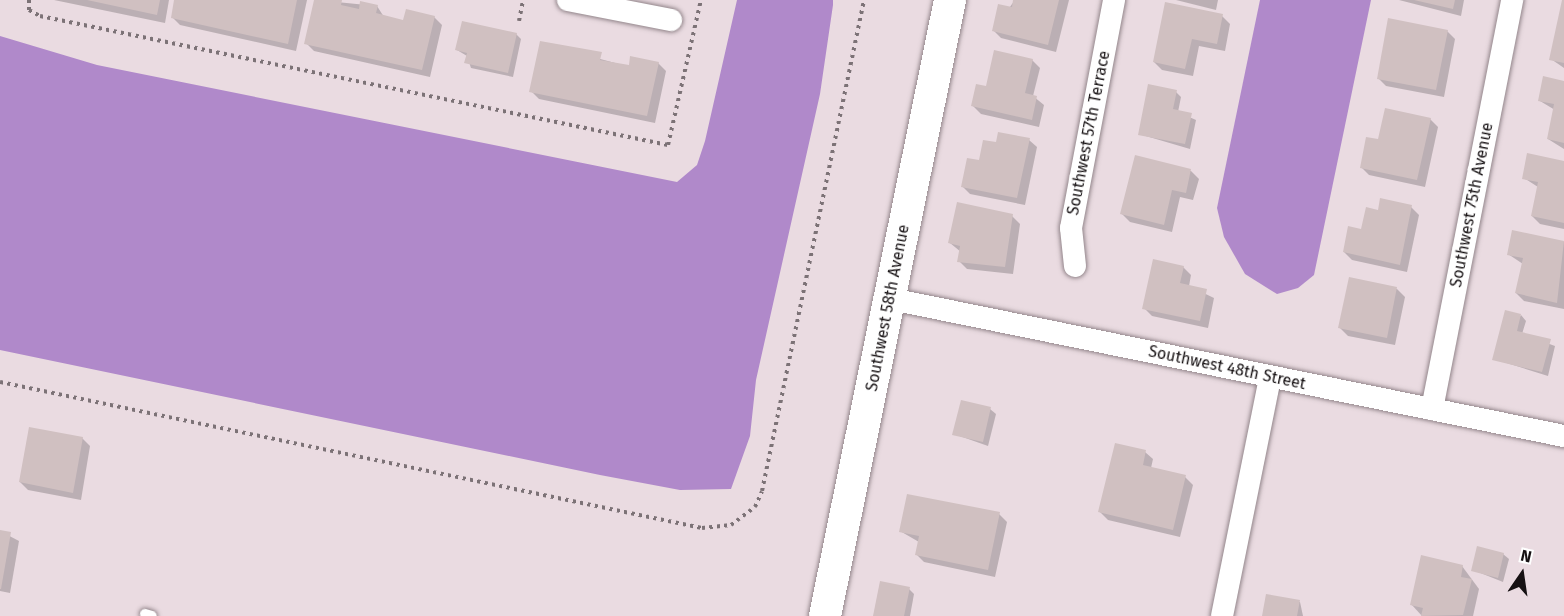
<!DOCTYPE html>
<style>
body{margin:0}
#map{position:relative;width:1564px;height:616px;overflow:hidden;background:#eadbe1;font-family:"Fira Sans",sans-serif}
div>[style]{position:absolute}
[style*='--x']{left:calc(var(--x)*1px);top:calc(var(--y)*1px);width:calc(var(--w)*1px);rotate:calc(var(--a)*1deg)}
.water>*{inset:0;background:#b089ca}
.shadow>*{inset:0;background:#0003}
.building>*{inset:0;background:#d0c0c1}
.path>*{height:4px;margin-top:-2px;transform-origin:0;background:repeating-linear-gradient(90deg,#7c7276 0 3px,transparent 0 7.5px)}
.roads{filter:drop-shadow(0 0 2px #93868b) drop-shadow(0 0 2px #93868b)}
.lane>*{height:10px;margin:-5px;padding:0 5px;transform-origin:5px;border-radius:5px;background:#fff}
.street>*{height:22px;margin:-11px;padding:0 11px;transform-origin:11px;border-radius:11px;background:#fff}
.secondary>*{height:32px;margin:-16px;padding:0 16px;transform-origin:16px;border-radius:16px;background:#fff}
span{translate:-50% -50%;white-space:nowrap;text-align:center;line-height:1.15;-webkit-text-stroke:6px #fff;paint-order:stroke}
.street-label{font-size:16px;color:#161113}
.north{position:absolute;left:1492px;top:544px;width:60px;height:60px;-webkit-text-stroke:4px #fff;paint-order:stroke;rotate:13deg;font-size:16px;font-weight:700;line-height:24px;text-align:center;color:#161113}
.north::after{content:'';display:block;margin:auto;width:21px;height:27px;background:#161113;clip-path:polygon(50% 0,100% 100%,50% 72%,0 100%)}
</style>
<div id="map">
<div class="water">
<i style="clip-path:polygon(737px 0,833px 0,833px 5px,820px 94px,756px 380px,750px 436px,731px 489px,680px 490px,600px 475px,0 350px,0 36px,97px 65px,677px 182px,697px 165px,705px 141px)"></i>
<i style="clip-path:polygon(1260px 0,1371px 0,1314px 275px,1298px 288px,1277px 294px,1245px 274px,1224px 237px,1217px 208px)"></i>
</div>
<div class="shadow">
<i style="clip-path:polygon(54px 0,169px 0,165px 23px)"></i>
<i style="clip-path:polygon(176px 0,307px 0,296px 51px,180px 25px,172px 17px)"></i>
<i style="clip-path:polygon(316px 0,377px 6px,384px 17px,405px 21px,434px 17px,442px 25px,430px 77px,314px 51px,306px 43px)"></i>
<i style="clip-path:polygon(1015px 0,1069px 0,1056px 52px,1001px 38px,993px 30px)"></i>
<i style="clip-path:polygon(1176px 0,1218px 0,1216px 10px)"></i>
<i style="clip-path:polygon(1399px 0,1464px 0,1461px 16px)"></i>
<i style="clip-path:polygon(1564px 2px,1564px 68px,1551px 59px)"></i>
<i style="clip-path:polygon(1222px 16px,1230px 24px,1225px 51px,1199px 46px,1193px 76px,1162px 70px,1154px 62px)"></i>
<i style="clip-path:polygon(1447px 31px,1455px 39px,1444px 97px,1386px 86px,1378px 78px)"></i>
<i style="clip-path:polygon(516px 34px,521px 39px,513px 77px,471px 68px,467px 56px,457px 50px)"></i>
<i style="clip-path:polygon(541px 43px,630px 67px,658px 63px,666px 71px,655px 123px,539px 99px,531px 91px)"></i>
<i style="clip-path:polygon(1032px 60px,1040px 68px,1033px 96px,1044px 105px,1039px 127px,981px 114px,973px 106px,987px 88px)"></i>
<i style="clip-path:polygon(1564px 82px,1564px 149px,1548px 139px,1555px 110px,1540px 101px)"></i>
<i style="clip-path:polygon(1176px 92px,1181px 97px,1178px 112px,1196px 120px,1190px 149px,1139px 134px)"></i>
<i style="clip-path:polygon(1430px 119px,1438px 127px,1425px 187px,1369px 175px,1361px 167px,1379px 141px)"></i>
<i style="clip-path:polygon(1029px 140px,1037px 147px,1025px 205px,970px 194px,962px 186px,997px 144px)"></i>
<i style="clip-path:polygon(1136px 157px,1191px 171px,1199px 179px,1193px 200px,1180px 197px,1172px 232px,1130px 222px,1122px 214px)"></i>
<i style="clip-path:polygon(1564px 163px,1564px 229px,1540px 224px,1532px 216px,1538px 187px,1524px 178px)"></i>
<i style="clip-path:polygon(1411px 207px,1419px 215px,1407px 272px,1352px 260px,1344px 252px,1379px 212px)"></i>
<i style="clip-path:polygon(1012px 216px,1020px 224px,1013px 274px,967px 269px,959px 261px,961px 252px,950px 243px)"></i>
<i style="clip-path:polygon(1513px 231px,1564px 242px,1564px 309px,1524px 301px,1516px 293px,1523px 264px,1508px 254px)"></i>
<i style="clip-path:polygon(1183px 267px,1191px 275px,1189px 286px,1214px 298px,1208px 328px,1152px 316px,1144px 308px)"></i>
<i style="clip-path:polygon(1350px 279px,1397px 289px,1405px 297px,1395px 345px,1348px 336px,1340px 328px)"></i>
<i style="clip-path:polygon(1521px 315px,1526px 321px,1522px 334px,1555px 346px,1548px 376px,1494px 359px)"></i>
<i style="clip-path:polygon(990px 409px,996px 414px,988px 446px,954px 434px)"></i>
<i style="clip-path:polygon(82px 438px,90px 446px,81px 500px,28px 490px,20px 482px)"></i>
<i style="clip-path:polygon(1145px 452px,1153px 459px,1151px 468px,1185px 477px,1193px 485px,1180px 537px,1108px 520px,1100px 512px)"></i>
<i style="clip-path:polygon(999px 514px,1007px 522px,995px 577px,924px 562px,916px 554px,919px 542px,900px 531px)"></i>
<i style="clip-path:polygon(0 531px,19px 541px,10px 593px,0 591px)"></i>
<i style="clip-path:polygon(1503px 554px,1509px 559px,1503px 582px,1473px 570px)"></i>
<i style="clip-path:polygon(1462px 566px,1479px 589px,1473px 616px,1422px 616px,1411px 604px)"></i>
<i style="clip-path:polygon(909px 589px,914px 594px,910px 616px,874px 616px)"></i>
<i style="clip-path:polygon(1268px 596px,1300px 602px,1303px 616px,1263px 616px)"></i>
</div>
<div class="building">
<i style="clip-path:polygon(87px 0,160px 0,157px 15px)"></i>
<i style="clip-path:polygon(174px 0,297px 0,288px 44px,171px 18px)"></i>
<i style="clip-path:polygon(314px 0,342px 0,341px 5px,359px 9px,360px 1px,378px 5px,376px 13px,403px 20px,406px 9px,435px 16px,422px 70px,304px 44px)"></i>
<i style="clip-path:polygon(1013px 0,1059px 0,1048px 45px,992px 31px,998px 4px,1012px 7px)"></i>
<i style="clip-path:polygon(1414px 0,1455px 0,1453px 9px)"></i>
<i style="clip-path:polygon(1562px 0,1564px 0,1564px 63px,1549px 60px)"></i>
<i style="clip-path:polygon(1165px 2px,1223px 14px,1217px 44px,1192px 39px,1185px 69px,1153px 62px)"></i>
<i style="clip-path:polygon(1388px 18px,1448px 30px,1436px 90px,1377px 79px)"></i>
<i style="clip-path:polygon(462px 21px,517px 33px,508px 73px,464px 63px,467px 53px,455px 50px)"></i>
<i style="clip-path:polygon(540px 41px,602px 52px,600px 60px,629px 65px,630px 56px,659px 62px,647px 116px,529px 92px)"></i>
<i style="clip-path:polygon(994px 50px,1033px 59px,1025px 93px,1037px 96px,1032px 120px,971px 106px,976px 84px,986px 86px)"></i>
<i style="clip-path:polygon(1543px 76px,1564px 81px,1564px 143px,1547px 139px,1554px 104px,1538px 101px)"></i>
<i style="clip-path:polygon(1148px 84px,1177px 90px,1173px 109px,1192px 113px,1185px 144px,1138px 135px)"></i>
<i style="clip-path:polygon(1385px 108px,1431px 118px,1417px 180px,1360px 168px,1366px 137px,1378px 139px)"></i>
<i style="clip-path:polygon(998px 132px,1030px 138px,1017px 198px,961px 187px,967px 158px,979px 160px,983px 140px,996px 142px)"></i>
<i style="clip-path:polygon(1527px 153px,1564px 161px,1564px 223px,1531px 216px,1538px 182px,1522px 179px)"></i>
<i style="clip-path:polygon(1135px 155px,1191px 169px,1186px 193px,1172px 190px,1164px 225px,1120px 214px)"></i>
<i style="clip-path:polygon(1380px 198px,1412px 205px,1400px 265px,1343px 252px,1348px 226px,1361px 229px,1366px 207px,1378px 210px)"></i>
<i style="clip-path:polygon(957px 202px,1013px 214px,1005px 267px,957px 262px,960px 246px,948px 243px)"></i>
<i style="clip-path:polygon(1512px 230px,1564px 241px,1557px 303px,1515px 293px,1523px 258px,1507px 255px)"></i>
<i style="clip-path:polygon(1153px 259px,1184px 266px,1180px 283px,1207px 289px,1200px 321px,1142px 309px)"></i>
<i style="clip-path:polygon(1349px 277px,1397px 287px,1387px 338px,1338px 328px)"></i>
<i style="clip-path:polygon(1505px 310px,1521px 314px,1517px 331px,1551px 339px,1542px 372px,1492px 360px)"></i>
<i style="clip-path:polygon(961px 400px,991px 407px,983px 442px,952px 435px)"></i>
<i style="clip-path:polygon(29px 427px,83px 437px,73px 493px,19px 482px)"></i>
<i style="clip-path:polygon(1115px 443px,1146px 450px,1143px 465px,1186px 475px,1173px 530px,1098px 512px)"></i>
<i style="clip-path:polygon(907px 494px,1000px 512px,988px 570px,915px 555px,919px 536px,899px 532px)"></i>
<i style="clip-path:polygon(0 530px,11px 532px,1px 589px,0 589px)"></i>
<i style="clip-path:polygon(1477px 546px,1504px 553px,1498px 578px,1471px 571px)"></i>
<i style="clip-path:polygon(1421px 555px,1463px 565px,1461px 577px,1472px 579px,1463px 615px,1421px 616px,1423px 608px,1410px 605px)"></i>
<i style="clip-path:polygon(880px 581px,910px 587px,904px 616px,873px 616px)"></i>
<i style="clip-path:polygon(1266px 594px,1300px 600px,1297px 616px,1262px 616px)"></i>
</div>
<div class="path">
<i style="--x:29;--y:0;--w:10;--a:90"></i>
<i style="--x:29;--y:10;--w:13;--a:29"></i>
<i style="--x:40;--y:16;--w:641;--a:11.61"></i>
<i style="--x:668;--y:145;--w:149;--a:-77.2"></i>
<i style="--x:519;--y:21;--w:20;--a:-79"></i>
<i style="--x:0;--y:382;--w:717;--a:11.75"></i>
<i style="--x:702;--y:528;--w:29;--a:-6"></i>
<i style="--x:731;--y:525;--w:30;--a:-37"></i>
<i style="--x:755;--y:507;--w:17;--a:-66"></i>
<i style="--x:762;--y:491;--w:501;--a:-78.26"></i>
</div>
<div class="roads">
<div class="lane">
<i style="--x:145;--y:614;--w:7;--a:16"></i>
</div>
<div class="street">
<i style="--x:568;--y:0;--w:105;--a:11"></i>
<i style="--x:1075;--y:266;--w:38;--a:-96"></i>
<i style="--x:1071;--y:228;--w:232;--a:-79.3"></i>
<i style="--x:891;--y:299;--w:687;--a:11.51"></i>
<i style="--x:1432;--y:409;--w:417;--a:-78.9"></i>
<i style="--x:1222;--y:616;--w:244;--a:-78.6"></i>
</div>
<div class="secondary">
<i style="--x:825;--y:616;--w:629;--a:-78.53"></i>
</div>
</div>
<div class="street-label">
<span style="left:1089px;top:133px;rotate:-79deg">Southwest 57th Terrace</span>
<span style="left:1472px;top:205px;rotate:-79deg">Southwest 75th Avenue</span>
<span style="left:888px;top:308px;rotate:-79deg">Southwest 58th Avenue</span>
<span style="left:1227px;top:368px;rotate:12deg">Southwest 48th Street</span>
</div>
<div class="north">N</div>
</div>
